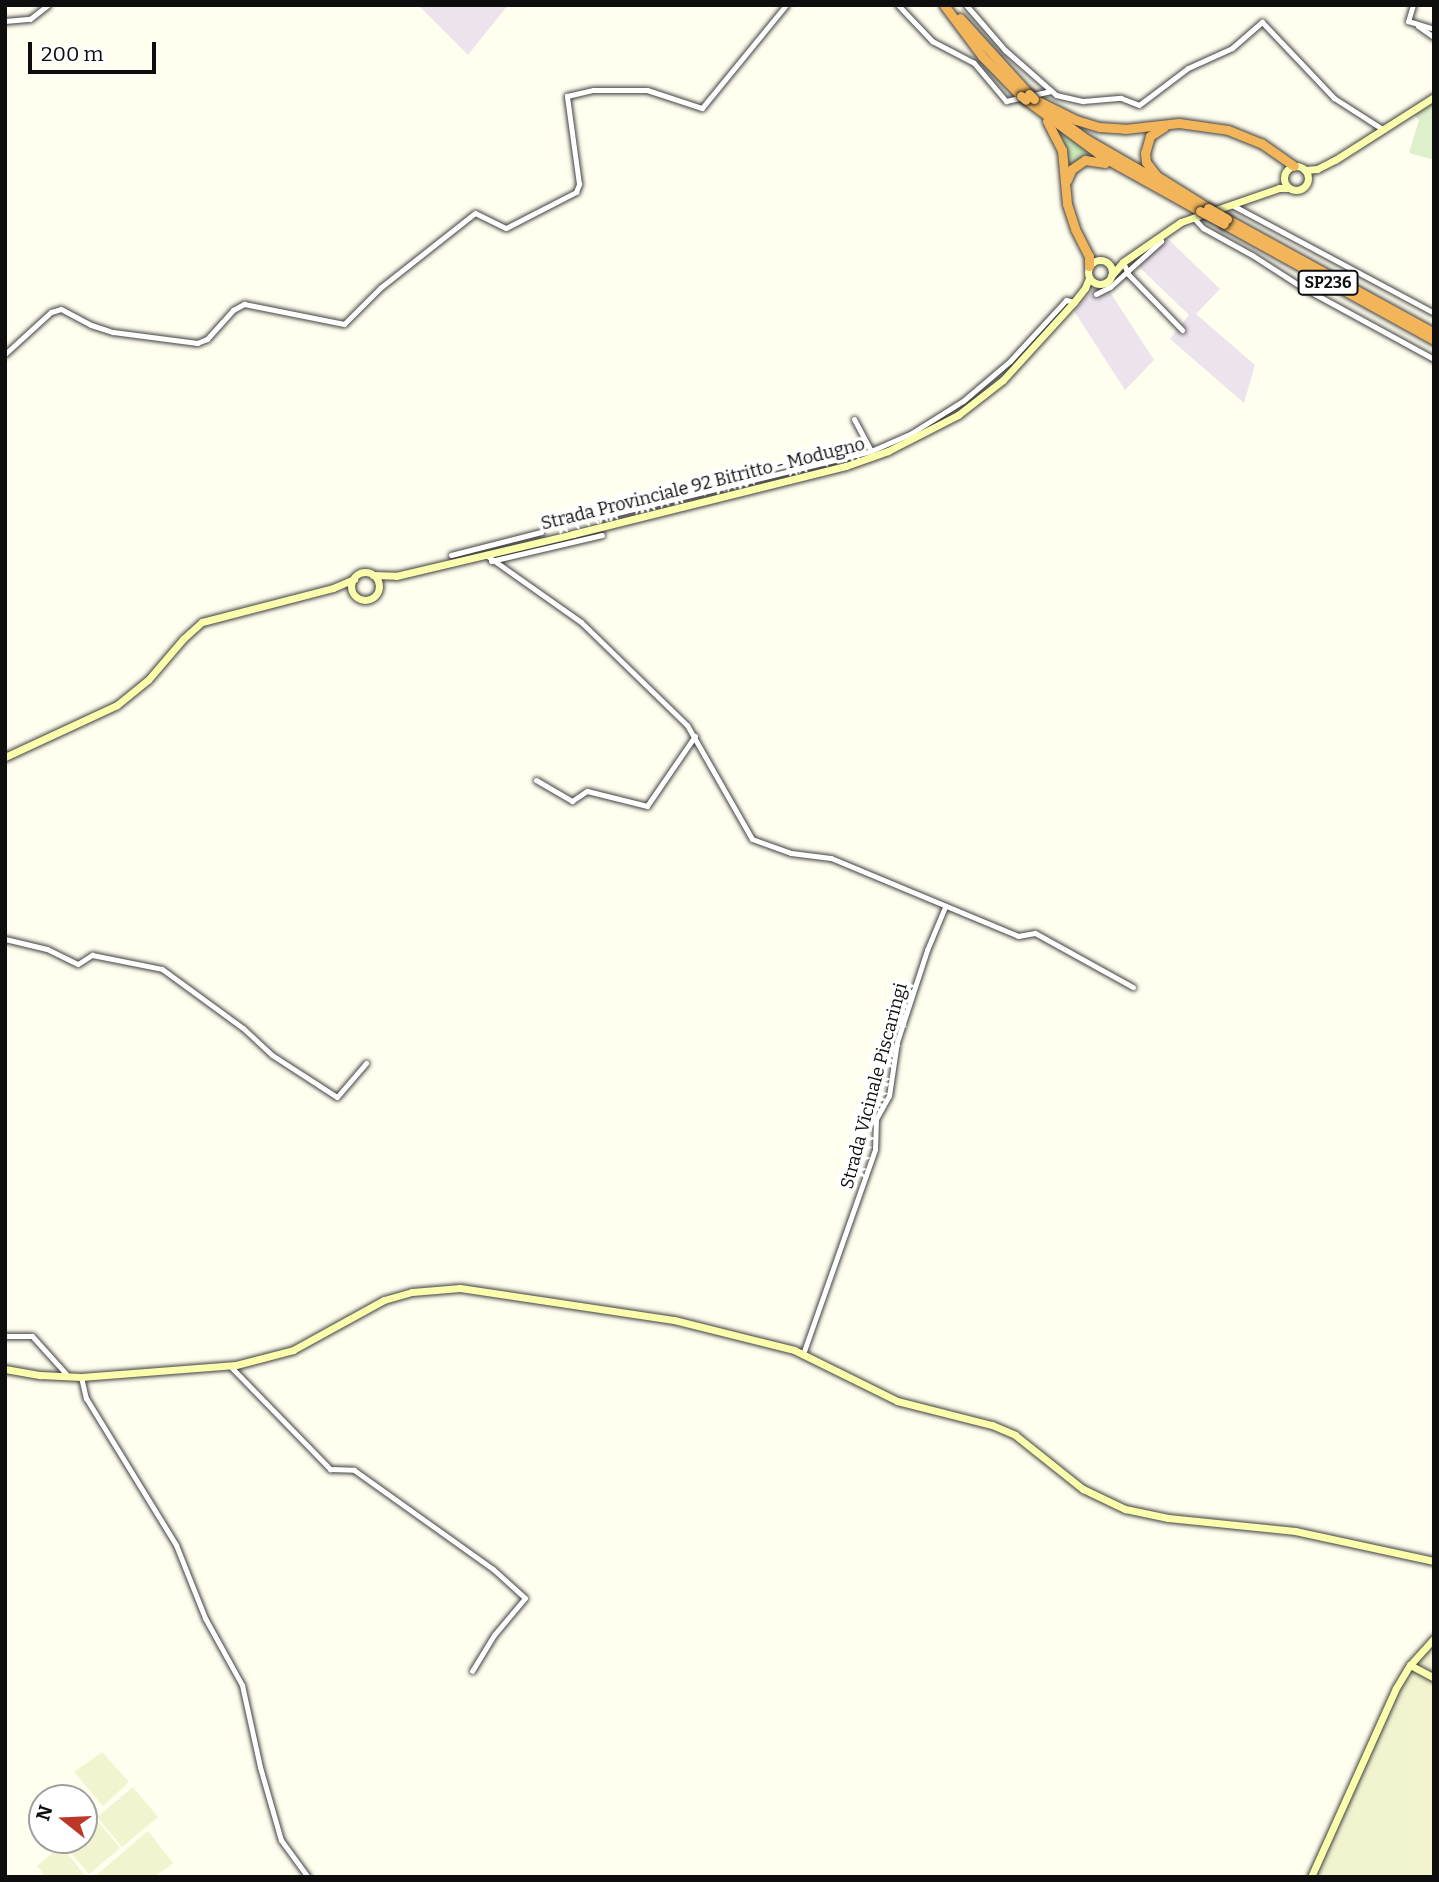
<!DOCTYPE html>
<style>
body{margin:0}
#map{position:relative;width:1439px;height:1882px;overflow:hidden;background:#fffeef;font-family:Bitter,serif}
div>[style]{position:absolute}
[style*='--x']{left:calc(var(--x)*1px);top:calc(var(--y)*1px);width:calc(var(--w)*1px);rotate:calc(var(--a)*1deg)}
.industrial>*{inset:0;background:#ece3ec}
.farmland>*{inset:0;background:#f2f4d0}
.green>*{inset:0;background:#cbe9b9}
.pitch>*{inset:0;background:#def0cb}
.roads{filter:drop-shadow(0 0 2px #414141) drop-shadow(0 0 2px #414141)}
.street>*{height:5px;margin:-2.5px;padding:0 2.5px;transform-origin:2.5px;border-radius:2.5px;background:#fff}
.secondary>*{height:7px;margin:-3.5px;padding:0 3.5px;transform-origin:3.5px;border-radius:3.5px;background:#fafdac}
.secondary>.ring{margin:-3.5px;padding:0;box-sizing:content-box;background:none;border:7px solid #fafdac;border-radius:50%}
.highway>*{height:9px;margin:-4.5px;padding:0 4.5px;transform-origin:4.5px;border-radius:4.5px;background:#f2b55a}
.bridges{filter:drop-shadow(0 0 2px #1f1f1f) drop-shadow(0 0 2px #1f1f1f)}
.highway-bridge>*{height:9px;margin:-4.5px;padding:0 4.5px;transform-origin:4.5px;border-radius:4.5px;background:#f2b55a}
span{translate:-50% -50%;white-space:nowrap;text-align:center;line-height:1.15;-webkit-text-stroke:7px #fff;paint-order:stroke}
.shield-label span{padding:2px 5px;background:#fff;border:2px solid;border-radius:5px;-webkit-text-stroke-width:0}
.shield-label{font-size:16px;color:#0e0e0e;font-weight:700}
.street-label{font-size:18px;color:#0e0e0e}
.frame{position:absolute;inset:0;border:7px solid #0e0e0e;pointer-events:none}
.north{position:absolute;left:28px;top:1784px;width:70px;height:70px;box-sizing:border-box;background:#fff;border:2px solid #9f9f9f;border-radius:50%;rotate:288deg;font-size:19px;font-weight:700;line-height:28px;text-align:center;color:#0e0e0e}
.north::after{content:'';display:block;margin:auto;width:24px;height:32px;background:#bc3728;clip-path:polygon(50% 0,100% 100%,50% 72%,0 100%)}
.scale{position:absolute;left:28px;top:42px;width:128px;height:32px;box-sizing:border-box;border:4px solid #0e0e0e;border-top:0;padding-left:9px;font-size:21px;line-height:24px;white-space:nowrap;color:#0e0e0e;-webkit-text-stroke:5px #fff;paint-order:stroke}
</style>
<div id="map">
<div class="industrial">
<i style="clip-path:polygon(418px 5px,508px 5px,468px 55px)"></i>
<i style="clip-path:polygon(1167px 238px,1220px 289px,1196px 314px,1255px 365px,1244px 403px,1170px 339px,1189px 315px,1137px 265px)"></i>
<i style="clip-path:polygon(1106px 286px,1154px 360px,1125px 390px,1074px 311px,1094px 288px)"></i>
</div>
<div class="farmland">
<i style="clip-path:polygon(1434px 1642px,1434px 1877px,1311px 1877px,1382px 1718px,1414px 1664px)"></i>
<i style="clip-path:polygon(102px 1752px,129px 1782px,103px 1806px,74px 1772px)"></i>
<i style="clip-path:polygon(133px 1787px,158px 1817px,122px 1847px,97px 1817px)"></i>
<i style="clip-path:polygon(95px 1818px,120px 1848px,89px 1874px,65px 1846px,71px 1840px,84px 1840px,84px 1828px)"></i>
<i style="clip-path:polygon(148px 1831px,173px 1863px,155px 1877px,94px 1877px)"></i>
<i style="clip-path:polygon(60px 1847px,64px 1849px,86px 1877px,46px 1877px,37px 1866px)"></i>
</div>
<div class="green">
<i style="clip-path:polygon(1058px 130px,1094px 154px,1094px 156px,1068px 168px)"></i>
</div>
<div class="pitch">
<i style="clip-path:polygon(1434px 102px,1434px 160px,1409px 153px,1419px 120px,1415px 115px)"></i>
</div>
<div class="roads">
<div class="street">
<i style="--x:898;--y:5;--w:50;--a:46.6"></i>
<i style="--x:932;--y:41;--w:47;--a:27.6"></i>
<i style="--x:974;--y:63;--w:50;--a:49.9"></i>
<i style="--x:1006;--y:101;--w:46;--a:-12.5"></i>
<i style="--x:966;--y:5;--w:60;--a:49.1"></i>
<i style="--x:1005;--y:50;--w:68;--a:41.4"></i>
<i style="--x:1056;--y:95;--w:28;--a:13"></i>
<i style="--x:1083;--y:101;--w:38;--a:-5"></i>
<i style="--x:1121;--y:98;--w:19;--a:21"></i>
<i style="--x:1139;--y:105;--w:61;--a:-37.1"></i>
<i style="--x:1188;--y:68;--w:48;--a:-24.4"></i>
<i style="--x:1232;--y:48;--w:40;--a:-41"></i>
<i style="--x:1262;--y:22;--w:105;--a:46.5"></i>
<i style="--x:1334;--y:98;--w:59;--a:32.6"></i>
<i style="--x:1413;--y:5;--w:17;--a:107"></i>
<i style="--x:1408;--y:21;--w:27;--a:17"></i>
<i style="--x:5;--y:21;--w:25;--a:-5"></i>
<i style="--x:30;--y:19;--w:23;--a:-38"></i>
<i style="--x:1418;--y:26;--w:19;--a:35"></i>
<i style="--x:1232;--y:205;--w:229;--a:28.1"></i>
<i style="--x:1193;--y:217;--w:15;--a:48"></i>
<i style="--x:1203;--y:228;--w:56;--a:28.9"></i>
<i style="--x:1252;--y:255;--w:57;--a:32.9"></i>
<i style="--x:1300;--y:286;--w:153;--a:28.6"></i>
<i style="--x:1123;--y:262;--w:13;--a:67"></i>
<i style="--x:1128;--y:274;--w:78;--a:46"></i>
<i style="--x:1096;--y:294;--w:16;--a:-27"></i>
<i style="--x:1110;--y:287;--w:69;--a:-42"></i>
<i style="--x:1161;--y:241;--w:4;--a:-117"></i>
<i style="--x:5;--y:354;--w:62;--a:-42.4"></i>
<i style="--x:51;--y:312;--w:10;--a:-17"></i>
<i style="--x:61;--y:309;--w:34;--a:28"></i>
<i style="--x:91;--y:325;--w:23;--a:18"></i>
<i style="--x:113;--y:332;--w:85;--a:7.5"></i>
<i style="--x:197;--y:343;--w:11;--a:-22"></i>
<i style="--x:207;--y:339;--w:39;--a:-48"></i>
<i style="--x:233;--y:310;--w:13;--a:-29"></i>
<i style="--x:244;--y:304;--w:102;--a:11.3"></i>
<i style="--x:344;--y:324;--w:51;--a:-45"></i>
<i style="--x:380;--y:288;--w:121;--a:-38.3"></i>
<i style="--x:475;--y:213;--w:34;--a:26"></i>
<i style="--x:506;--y:228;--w:79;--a:-27.2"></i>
<i style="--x:576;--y:192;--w:9;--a:-69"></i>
<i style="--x:579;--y:184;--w:89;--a:-97.8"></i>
<i style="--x:567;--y:96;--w:27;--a:-13"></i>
<i style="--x:593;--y:90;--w:54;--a:0"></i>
<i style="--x:647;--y:90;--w:58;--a:18.1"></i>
<i style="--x:702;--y:108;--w:133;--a:-50.8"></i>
<i style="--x:854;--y:419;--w:36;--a:62"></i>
<i style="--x:871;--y:451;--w:43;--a:-23.6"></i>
<i style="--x:910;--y:434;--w:62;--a:-31.9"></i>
<i style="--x:963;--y:401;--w:62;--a:-40.4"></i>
<i style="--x:1010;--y:361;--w:83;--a:-47.4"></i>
<i style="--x:1066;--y:300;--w:8;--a:14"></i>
<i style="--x:601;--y:517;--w:278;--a:-13.7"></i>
<i style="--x:451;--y:555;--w:93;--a:-14.3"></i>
<i style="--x:486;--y:555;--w:116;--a:35.2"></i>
<i style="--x:581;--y:622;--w:148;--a:44.2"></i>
<i style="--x:687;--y:725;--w:131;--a:60.3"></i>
<i style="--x:752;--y:839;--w:41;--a:19.7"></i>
<i style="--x:791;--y:853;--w:40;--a:7.1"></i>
<i style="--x:831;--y:858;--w:203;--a:22.6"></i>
<i style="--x:1018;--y:936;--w:17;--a:-10"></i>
<i style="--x:1035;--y:933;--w:112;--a:28.9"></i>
<i style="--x:491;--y:561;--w:114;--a:-13.2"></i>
<i style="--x:536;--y:780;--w:42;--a:30.3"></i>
<i style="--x:572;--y:801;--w:18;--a:-34"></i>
<i style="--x:587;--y:791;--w:62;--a:14"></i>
<i style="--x:647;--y:806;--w:85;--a:-55.6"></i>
<i style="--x:5;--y:939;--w:43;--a:13.4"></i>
<i style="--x:47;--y:949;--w:34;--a:26"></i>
<i style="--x:78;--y:964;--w:17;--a:-33"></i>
<i style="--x:92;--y:955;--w:71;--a:11.3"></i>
<i style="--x:162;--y:969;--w:100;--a:36.1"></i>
<i style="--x:243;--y:1028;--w:40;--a:43"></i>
<i style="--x:272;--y:1055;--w:77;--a:32.9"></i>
<i style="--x:337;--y:1097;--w:45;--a:-49.5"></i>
<i style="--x:5;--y:1336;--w:27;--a:0"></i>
<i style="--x:32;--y:1336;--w:54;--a:48"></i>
<i style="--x:803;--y:1354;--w:217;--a:-70.6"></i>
<i style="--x:875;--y:1149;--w:30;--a:-88"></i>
<i style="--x:876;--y:1119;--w:26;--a:-61"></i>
<i style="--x:889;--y:1096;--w:55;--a:-81.6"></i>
<i style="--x:897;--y:1042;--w:97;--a:-71.9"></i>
<i style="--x:927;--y:950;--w:47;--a:-67.3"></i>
<i style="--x:230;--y:1366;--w:144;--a:45.8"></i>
<i style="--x:330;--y:1469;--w:24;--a:2"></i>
<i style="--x:354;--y:1470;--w:171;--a:35.5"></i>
<i style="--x:493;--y:1569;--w:43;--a:42.2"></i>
<i style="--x:525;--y:1598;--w:48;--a:130"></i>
<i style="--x:494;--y:1635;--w:42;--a:121.4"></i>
<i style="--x:81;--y:1377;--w:22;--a:77"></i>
<i style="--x:86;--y:1398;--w:172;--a:58.5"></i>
<i style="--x:176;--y:1545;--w:79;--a:68.3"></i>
<i style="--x:205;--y:1618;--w:77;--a:61.1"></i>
<i style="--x:242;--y:1685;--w:84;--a:77.6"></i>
<i style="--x:260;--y:1767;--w:76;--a:74"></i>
<i style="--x:281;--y:1840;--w:46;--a:53.9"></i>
</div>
<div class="secondary">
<i class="ring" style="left:1284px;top:166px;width:17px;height:17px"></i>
<i style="--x:1305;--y:170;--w:12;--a:-5"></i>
<i style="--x:1317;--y:169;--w:20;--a:-27"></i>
<i style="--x:1335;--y:160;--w:117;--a:-32.5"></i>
<i class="ring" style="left:1088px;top:260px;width:17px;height:17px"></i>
<i style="--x:1111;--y:276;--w:18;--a:-49"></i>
<i style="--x:1123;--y:262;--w:70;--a:-34.6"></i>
<i style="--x:1181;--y:222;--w:104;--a:-19.1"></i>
<i style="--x:1279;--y:188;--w:10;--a:0"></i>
<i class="ring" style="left:351px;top:572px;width:21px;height:21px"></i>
<i style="--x:373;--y:575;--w:23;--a:2"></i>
<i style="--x:396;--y:576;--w:182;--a:-13.3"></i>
<i style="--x:573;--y:534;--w:281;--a:-14"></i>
<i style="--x:846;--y:466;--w:45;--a:-19.7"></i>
<i style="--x:888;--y:451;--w:79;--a:-27.2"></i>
<i style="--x:958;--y:415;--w:57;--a:-37.9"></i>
<i style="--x:1003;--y:380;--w:105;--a:-47.7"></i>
<i style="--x:1074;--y:302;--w:18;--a:-52"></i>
<i style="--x:1085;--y:288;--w:11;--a:-68"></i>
<i style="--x:5;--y:757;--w:123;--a:-24.9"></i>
<i style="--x:117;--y:705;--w:40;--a:-39"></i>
<i style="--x:148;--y:680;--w:54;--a:-49.5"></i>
<i style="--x:183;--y:639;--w:25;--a:-42"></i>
<i style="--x:202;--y:622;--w:135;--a:-14.5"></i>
<i style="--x:333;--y:588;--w:23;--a:-23"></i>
<i style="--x:5;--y:1369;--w:36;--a:10"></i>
<i style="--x:40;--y:1375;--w:41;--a:2.8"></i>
<i style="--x:81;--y:1377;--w:155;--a:-4.4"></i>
<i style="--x:236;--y:1365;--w:59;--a:-14.7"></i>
<i style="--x:293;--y:1350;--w:104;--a:-28.8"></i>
<i style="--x:384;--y:1300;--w:29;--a:-16"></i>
<i style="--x:412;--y:1292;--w:48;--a:-4.8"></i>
<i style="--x:460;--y:1288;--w:216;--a:8.5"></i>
<i style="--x:674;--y:1320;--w:124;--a:14"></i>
<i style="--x:794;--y:1350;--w:115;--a:26.3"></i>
<i style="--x:897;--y:1401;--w:98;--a:14.2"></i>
<i style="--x:992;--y:1425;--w:25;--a:23"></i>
<i style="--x:1015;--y:1435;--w:87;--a:38.5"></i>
<i style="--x:1083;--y:1489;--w:47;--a:25.5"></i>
<i style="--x:1125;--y:1509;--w:44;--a:11.8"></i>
<i style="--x:1168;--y:1518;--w:128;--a:5.8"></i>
<i style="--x:1295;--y:1531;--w:142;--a:12.2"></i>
<i style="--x:1410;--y:1665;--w:27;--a:28"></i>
<i style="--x:1311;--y:1877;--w:207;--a:-65.8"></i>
<i style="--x:1396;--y:1688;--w:27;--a:-59"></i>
<i style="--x:1410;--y:1665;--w:36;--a:-48"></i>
</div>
<div class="highway">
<i style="--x:944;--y:5;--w:64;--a:53.3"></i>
<i style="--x:982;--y:56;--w:56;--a:45.7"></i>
<i style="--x:960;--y:18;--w:103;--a:47.8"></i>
<i style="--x:1034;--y:99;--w:47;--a:26.6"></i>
<i style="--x:1076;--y:120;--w:24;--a:17"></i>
<i style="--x:1099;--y:127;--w:26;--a:4"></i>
<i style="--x:1125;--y:129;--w:54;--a:-6.3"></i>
<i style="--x:1179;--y:123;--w:49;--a:8.1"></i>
<i style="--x:1228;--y:130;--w:35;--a:22"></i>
<i style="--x:1261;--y:143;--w:40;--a:34.9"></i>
<i style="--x:1026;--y:100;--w:96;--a:36.5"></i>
<i style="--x:1103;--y:157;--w:111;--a:29.1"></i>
<i style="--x:1051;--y:113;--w:44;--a:36.6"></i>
<i style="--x:1086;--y:139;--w:92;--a:29.9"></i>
<i style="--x:1047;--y:121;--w:33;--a:63"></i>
<i style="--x:1062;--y:150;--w:54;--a:84.7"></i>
<i style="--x:1067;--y:204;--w:26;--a:72"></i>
<i style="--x:1075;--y:229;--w:30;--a:63"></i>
<i style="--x:1089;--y:256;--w:10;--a:90"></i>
<i style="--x:1164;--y:127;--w:17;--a:147"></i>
<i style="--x:1150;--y:136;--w:18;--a:106"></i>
<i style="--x:1145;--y:153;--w:9;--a:84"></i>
<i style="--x:1146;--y:162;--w:18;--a:52"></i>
<i style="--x:1157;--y:176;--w:60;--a:32.1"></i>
<i style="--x:1067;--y:180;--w:12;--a:-66"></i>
<i style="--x:1072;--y:169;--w:16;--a:-35"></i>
<i style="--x:1085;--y:160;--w:20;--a:9"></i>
<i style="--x:1227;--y:219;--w:236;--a:28.8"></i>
<i style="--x:1224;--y:224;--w:240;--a:28.9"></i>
</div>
</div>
<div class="bridges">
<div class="highway-bridge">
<i style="--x:1029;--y:94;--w:7;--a:45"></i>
<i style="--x:1021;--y:96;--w:6;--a:39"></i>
<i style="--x:1208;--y:208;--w:22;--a:30"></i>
<i style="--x:1200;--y:211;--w:27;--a:28"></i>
</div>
</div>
<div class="shield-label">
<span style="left:1328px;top:283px">SP236</span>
</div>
<div class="street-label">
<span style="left:703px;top:484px;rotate:-14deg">Strada Provinciale 92 Bitritto - Modugno</span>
<span style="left:874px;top:1086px;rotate:-75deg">Strada Vicinale Piscaringi</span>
</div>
<div class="frame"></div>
<div class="north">N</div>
<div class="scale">200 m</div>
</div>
